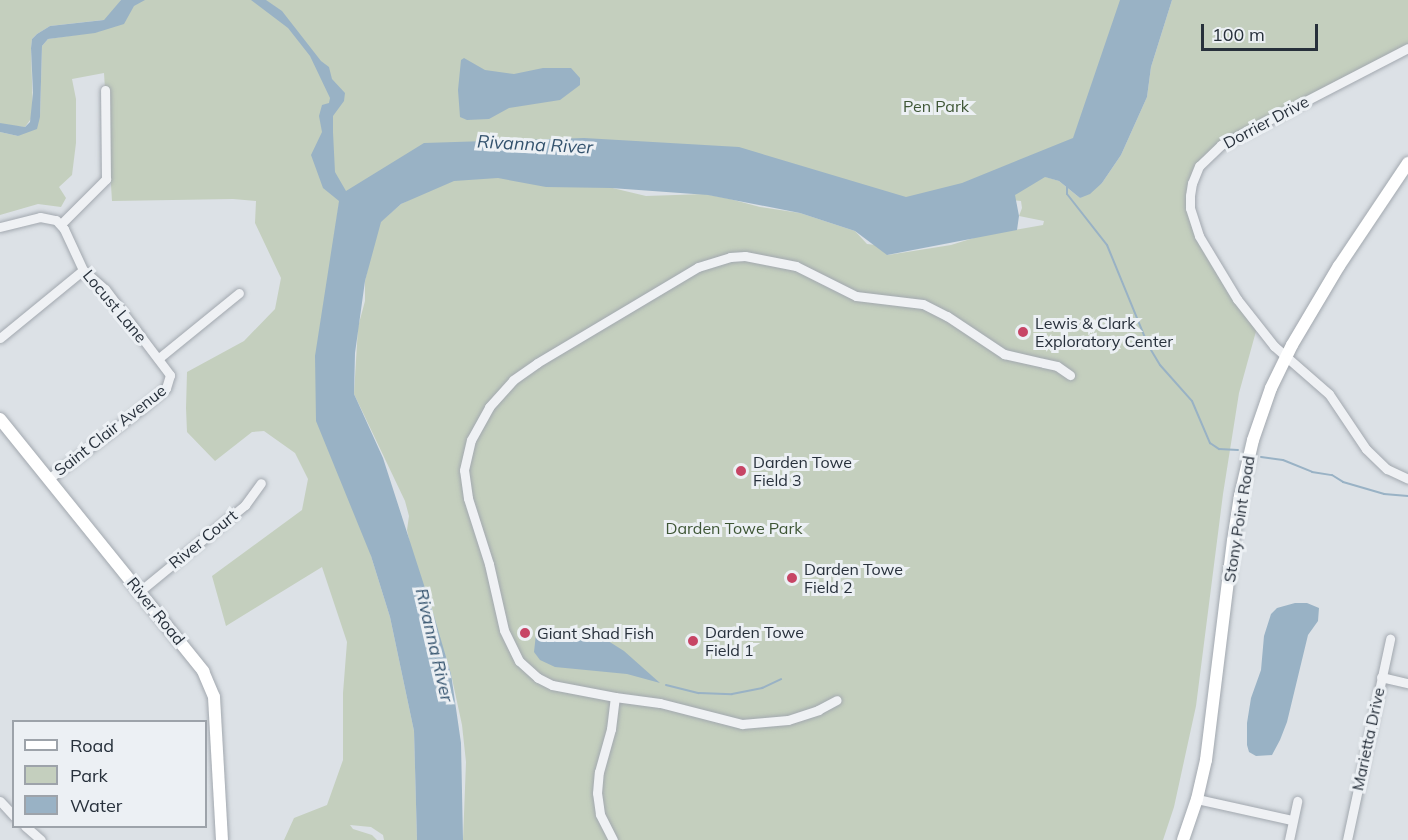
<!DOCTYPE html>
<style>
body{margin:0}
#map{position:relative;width:1408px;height:840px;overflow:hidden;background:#dce1e6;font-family:Mulish,sans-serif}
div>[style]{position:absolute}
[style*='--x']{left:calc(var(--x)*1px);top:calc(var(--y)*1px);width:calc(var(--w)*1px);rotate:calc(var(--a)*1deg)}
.green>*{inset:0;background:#c4cfbe}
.water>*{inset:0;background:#99b2c5}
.stream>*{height:2px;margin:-1px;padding:0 1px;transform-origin:1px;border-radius:1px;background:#99b2c5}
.roads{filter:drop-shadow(0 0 2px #a2a8af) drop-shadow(0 0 2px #a2a8af)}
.street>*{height:9px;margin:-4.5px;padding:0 4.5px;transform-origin:4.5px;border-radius:4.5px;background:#eff1f4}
.secondary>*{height:12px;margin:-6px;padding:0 6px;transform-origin:6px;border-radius:6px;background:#fff}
.dots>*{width:16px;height:16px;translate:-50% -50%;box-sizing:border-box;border:3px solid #ecf0f4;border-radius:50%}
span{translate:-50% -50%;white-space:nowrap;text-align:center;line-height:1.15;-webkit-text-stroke:6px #ecf0f4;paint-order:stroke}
.park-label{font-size:16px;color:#3e5635}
.street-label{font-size:16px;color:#27303b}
.poi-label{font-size:16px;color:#27303b}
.left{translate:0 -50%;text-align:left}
.water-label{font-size:18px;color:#33526d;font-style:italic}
.legend{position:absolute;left:12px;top:720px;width:195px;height:108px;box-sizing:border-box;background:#ecf0f4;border:2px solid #9da3aa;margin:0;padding:8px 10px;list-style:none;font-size:18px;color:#27303b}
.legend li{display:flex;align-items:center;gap:12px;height:30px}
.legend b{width:30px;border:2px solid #9da3aa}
.scale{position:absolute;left:1201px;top:24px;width:117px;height:27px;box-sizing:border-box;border:3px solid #27303b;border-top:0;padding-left:8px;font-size:18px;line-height:21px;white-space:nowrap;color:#27303b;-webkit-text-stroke:4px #ecf0f4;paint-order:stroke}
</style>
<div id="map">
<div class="green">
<i style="clip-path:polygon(0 0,121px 0,111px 14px,130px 0,1128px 0,1098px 112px,1046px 177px,1059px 181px,1080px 198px,1102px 183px,1121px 155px,1147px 97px,1151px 67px,1172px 0,1408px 0,1408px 51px,1214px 151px,1195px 181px,1193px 199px,1199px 234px,1258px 324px,1239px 393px,1223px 494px,1196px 706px,1174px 807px,1163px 840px,463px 840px,466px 762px,462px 725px,451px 674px,410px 544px,407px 530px,409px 516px,405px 501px,354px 394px,358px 327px,365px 301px,365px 281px,378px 224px,401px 204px,464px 172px,604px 186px,646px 196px,705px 194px,730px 199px,760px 207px,800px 213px,855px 231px,867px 244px,876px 245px,888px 255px,951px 245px,980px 236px,1043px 225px,1044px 221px,1019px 216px,1022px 208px,1021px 201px,1013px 200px,935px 215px,434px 150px,339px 204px,333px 245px,371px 556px,390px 617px,414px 731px,417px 840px,384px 840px,383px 835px,371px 827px,350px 825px,353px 829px,372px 835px,377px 840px,284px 840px,294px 818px,327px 805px,343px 760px,343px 693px,347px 642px,322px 567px,226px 626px,212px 576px,302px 510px,308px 479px,295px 453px,264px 431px,252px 432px,215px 461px,187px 432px,186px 408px,187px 372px,244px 341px,275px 309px,281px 278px,255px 223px,256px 201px,233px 199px,112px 201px,104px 73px,72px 79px,76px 99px,76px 143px,72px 175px,59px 187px,66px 198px,61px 207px,38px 204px,0 215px,0 132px,18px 136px,40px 117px,42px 46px,48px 39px,101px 31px,103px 20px,50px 26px,37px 34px,32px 39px,31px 48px,33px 116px,25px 127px,3px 125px,0 123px)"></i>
</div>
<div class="water">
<i style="clip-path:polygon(121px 0,145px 0,134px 6px,124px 24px,95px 33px,48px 39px,42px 46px,40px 117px,37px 129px,18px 136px,0 132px,0 123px,25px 127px,30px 122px,33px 93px,31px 48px,32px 39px,37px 34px,50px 26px,104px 20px)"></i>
<i style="clip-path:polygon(251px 0,266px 0,282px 11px,321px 61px,329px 67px,332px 79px,345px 93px,344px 101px,333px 116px,333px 132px,335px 172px,346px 191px,424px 143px,584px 138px,739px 147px,906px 197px,962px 183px,1073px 138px,1120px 0,1172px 0,1151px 67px,1147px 97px,1121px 155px,1102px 183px,1090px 194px,1080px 198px,1059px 181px,1045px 177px,1015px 195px,1019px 216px,1017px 230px,887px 255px,855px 231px,800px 213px,708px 195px,611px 188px,546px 187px,498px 178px,454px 181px,401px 204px,381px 222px,365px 281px,355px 353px,354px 394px,383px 458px,434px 616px,451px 674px,461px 743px,463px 840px,417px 840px,414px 731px,390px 617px,371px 556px,316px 421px,315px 356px,339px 201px,323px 188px,311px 155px,322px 132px,319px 116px,322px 105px,329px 103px,330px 98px,310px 56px,288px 28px)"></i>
<i style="clip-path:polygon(464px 58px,485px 70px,514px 74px,543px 68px,571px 68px,580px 78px,580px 85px,560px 100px,509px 108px,489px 119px,467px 120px,460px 117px,458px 90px,461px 60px)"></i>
<i style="clip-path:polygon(1295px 603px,1307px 603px,1319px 608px,1318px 621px,1308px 635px,1287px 722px,1280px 740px,1272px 755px,1256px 756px,1249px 752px,1247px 745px,1247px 723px,1251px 698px,1261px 670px,1264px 636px,1271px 614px,1277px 608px)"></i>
<i style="clip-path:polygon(544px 629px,597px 634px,624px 651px,660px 683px,627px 674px,555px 667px,540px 660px,534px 652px,536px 634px)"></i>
</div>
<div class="stream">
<i style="--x:1067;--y:185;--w:9;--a:90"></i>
<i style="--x:1067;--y:194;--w:65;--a:51.9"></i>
<i style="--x:1107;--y:245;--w:108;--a:67.7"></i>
<i style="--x:1148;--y:345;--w:23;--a:59"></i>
<i style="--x:1160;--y:365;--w:48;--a:48.4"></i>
<i style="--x:1192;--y:401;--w:46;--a:66.8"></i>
<i style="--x:1210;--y:443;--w:11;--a:34"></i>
<i style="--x:1219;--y:449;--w:19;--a:3"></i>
<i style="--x:1261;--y:457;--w:22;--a:8"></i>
<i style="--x:1283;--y:460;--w:31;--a:22"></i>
<i style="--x:1312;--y:472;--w:20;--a:9"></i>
<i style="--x:1332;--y:475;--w:13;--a:32"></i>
<i style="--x:1343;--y:482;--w:43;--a:16.3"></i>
<i style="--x:1384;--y:494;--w:24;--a:5"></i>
<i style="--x:666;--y:685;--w:34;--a:14"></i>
<i style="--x:699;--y:693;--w:33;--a:2"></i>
<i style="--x:732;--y:694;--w:31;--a:-11"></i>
<i style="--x:762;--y:688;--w:21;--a:-25"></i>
</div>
<div class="roads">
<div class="street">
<i style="--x:1408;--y:48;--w:211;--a:152.6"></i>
<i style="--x:1221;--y:145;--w:30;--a:136"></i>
<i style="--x:1199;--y:166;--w:18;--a:112"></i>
<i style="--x:1192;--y:183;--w:13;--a:99"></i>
<i style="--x:1190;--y:196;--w:12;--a:90"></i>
<i style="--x:1190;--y:208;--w:29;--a:72"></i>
<i style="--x:1199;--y:236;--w:74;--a:58.9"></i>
<i style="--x:1237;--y:299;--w:60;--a:51.8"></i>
<i style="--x:1274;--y:346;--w:73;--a:41.1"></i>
<i style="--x:1329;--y:394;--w:66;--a:56.1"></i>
<i style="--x:1366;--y:449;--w:29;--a:44"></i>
<i style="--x:1387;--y:469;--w:23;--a:25"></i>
<i style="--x:61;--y:224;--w:64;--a:-45"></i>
<i style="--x:106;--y:179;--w:89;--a:-90.6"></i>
<i style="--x:0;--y:227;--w:41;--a:-14"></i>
<i style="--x:40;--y:217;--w:16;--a:11"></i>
<i style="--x:56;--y:220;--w:12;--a:48"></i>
<i style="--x:64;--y:229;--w:45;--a:65.1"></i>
<i style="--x:83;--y:270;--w:29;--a:41"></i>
<i style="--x:105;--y:289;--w:108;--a:52.9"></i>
<i style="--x:170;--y:375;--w:14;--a:107"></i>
<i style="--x:166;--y:388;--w:33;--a:140"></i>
<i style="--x:141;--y:409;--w:116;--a:143"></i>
<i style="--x:0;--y:338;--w:107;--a:-39.3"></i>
<i style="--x:159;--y:358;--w:103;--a:-39.1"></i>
<i style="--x:140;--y:591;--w:136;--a:-39.3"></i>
<i style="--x:245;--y:505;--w:27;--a:-54"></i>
<i style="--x:1381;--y:677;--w:28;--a:13"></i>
<i style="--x:615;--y:697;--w:45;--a:7.6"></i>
<i style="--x:660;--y:703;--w:85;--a:14.4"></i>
<i style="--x:742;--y:724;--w:46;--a:-5"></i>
<i style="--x:788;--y:720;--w:32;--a:-18"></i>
<i style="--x:818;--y:710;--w:21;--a:-28"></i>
<i style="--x:1197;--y:799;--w:97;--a:12.5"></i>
<i style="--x:0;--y:801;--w:21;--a:47"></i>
<i style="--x:25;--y:826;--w:21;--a:41"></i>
<i style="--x:613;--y:840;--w:29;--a:-117"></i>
<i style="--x:600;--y:814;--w:21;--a:-98"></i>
<i style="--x:597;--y:793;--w:21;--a:-85"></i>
<i style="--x:599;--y:772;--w:45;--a:-74.4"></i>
<i style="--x:611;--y:729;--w:32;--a:-83"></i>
<i style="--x:615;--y:697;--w:64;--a:-169.2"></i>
<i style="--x:552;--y:685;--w:16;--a:-153"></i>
<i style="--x:538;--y:678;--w:25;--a:-138"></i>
<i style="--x:519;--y:661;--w:34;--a:-116"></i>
<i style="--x:504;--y:630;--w:68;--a:-102.8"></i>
<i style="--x:489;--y:564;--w:69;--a:-107.7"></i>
<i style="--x:468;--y:498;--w:28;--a:-98"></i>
<i style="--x:464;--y:470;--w:31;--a:-77"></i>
<i style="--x:471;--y:440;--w:38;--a:-61"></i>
<i style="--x:489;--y:407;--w:36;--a:-48"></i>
<i style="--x:513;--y:380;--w:29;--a:-35"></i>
<i style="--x:537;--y:363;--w:187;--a:-30.8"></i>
<i style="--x:698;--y:267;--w:34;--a:-17"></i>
<i style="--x:730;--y:257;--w:15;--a:-4"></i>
<i style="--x:745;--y:256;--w:52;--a:11.1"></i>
<i style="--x:796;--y:266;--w:67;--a:26.6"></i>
<i style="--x:856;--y:296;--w:67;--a:6.8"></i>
<i style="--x:923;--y:304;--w:27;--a:27"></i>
<i style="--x:947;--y:316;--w:69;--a:33.7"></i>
<i style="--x:1004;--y:354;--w:54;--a:12.8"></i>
<i style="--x:1057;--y:366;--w:16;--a:35"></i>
<i style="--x:1289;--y:840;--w:40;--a:-78"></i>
<i style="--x:1347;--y:840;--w:206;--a:-77.9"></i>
</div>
<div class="secondary">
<i style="--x:0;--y:419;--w:324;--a:51.1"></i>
<i style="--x:203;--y:671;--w:28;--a:67"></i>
<i style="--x:214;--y:697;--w:143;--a:86.8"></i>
<i style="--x:1183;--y:840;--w:43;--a:-71.1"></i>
<i style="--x:1197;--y:799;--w:40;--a:-77"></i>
<i style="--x:1206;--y:760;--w:221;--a:-83"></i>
<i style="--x:1233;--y:541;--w:46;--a:-81.2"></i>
<i style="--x:1240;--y:496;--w:57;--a:-76.9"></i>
<i style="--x:1253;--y:440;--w:55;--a:-70.9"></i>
<i style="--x:1271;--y:388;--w:48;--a:-64"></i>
<i style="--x:1292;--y:345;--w:92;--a:-59.3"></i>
<i style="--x:1339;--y:266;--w:124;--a:-56.2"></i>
</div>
</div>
<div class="dots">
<i style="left:1023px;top:332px;background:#c74565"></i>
<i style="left:741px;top:471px;background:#c74565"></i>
<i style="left:792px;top:578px;background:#c74565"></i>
<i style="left:525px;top:633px;background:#c74565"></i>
<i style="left:693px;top:641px;background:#c74565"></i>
</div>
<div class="park-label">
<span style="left:936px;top:106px">Pen Park</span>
<span style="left:734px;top:528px">Darden Towe Park</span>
</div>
<div class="street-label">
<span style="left:1266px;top:122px;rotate:-28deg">Dorrier Drive</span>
<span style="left:115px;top:306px;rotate:50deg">Locust Lane</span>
<span style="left:110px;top:430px;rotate:-38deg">Saint Clair Avenue</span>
<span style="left:1239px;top:519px;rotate:-81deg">Stony Point Road</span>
<span style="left:203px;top:539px;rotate:-39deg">River Court</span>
<span style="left:156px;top:611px;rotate:51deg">River Road</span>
<span style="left:1368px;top:739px;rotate:-78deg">Marietta Drive</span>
</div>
<div class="poi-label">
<span class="left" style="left:1035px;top:332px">Lewis &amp; Clark<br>Exploratory Center</span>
<span class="left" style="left:753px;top:471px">Darden Towe<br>Field 3</span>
<span class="left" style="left:804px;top:578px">Darden Towe<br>Field 2</span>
<span class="left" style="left:705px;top:641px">Darden Towe<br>Field 1</span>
<span class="left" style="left:537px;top:633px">Giant Shad Fish</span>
</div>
<div class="water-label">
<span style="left:535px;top:145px;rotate:3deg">Rivanna River</span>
<span style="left:434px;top:645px;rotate:77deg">Rivanna River</span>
</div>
<ul class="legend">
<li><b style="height:8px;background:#fff"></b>Road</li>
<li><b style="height:16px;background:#c4cfbe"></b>Park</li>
<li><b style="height:16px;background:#99b2c5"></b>Water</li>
</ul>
<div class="scale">100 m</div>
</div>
